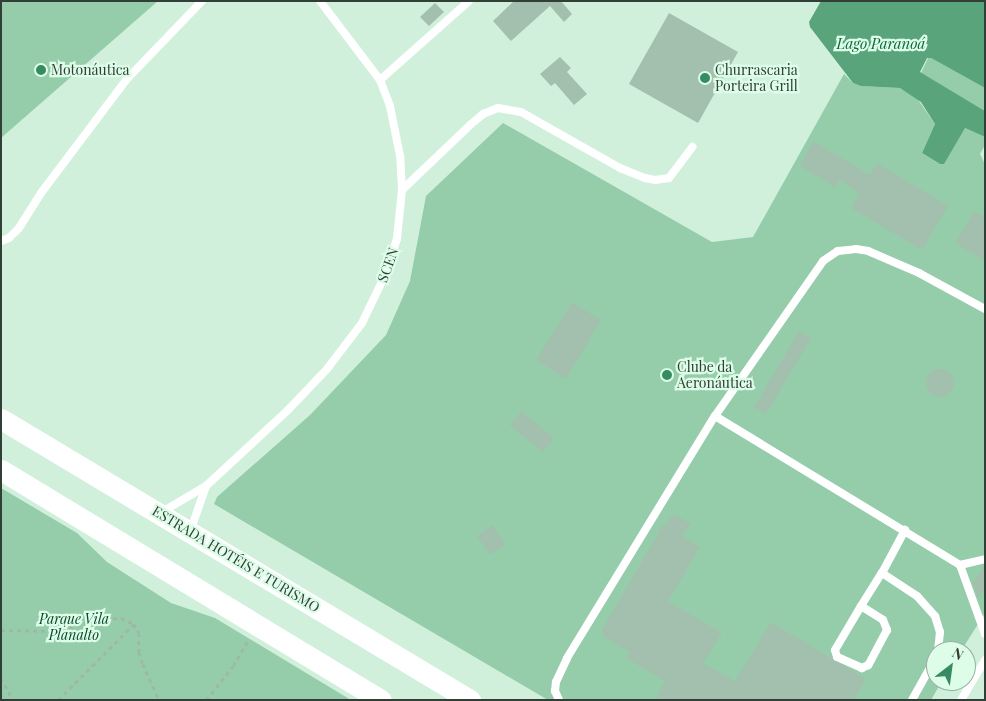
<!DOCTYPE html>
<meta charset="utf-8">
<style>
body{margin:0}
#map{position:relative;width:986px;height:701px;overflow:hidden;background:#d0f0dc;font-family:"Playfair Display",serif}
div>[style]{position:absolute}
[style*='--x']{left:calc(var(--x)*1px);top:calc(var(--y)*1px);width:calc(var(--w)*1px);rotate:calc(var(--a)*1deg)}
.green>*{inset:0;background:#95cdab}
.water>*{inset:0;background:#59a47b}
.building>*{inset:0;background:#a2c0ad}
.round{border-radius:50%}
.path>*{height:2.5px;margin-top:-1.25px;transform-origin:0;background:repeating-linear-gradient(90deg,#9eb8a8 0 4px,transparent 0 8px)}
.lane>*{height:8px;margin:-4px;padding:0 4px;transform-origin:4px;border-radius:4px;background:#fff}
.secondary>*{height:21px;margin:-10.5px;padding:0 10.5px;transform-origin:10.5px;border-radius:10.5px;background:#fff}
.dots>*{width:14px;height:14px;translate:-50% -50%;box-sizing:border-box;border:2px solid #ddfde9;border-radius:50%}
span{translate:-50% -50%;white-space:nowrap;text-align:center;line-height:1.15;-webkit-text-stroke:4.5px #ddfde9;paint-order:stroke}
.poi-label{font-size:14px;color:#323f37}
.left{translate:0 -50%;text-align:left}
.street-label{font-size:14px;color:#323f37}
.park-label{font-size:14px;color:#0a472b;font-style:italic}
.water-label{font-size:15px;color:#0d6840;font-style:italic}
.frame{position:absolute;inset:0;border:2px solid #323f37;pointer-events:none}
.north{position:absolute;left:926px;top:641px;width:50px;height:50px;box-sizing:border-box;background:#ddfde9;border:1px solid #99b1a2;border-radius:50%;rotate:30deg;font-size:14px;font-weight:700;line-height:20px;text-align:center;color:#323f37}
.north::after{content:'';display:block;margin:auto;width:18px;height:22px;background:#368c60;clip-path:polygon(50% 0,100% 100%,50% 72%,0 100%)}
</style>
<div id="map">
<div class="green">
<i style="clip-path:polygon(1px 1px,158px 1px,1px 138px)"></i>
<i style="clip-path:polygon(928px 58px,931px 58px,985px 88px,985px 111px,921px 73px)"></i>
<i style="clip-path:polygon(844px 74px,853px 83px,861px 86px,900px 88px,917px 98px,935px 124px,922px 153px,940px 164px,965px 128px,985px 137px,985px 145px,980px 154px,985px 164px,985px 613px,961px 651px,936px 651px,936px 681px,942px 681px,931px 700px,548px 700px,214px 504px,217px 497px,310px 415px,386px 335px,410px 281px,426px 196px,503px 123px,712px 242px,753px 237px)"></i>
<i style="clip-path:polygon(1px 488px,77px 533px,107px 562px,171px 603px,215px 618px,351px 700px,1px 700px)"></i>
</div>
<div class="water">
<i style="clip-path:polygon(821px 1px,985px 1px,985px 88px,931px 58px,927px 58px,920px 72px,985px 111px,985px 137px,965px 128px,944px 164px,940px 164px,922px 153px,935px 124px,921px 102px,900px 88px,861px 86px,853px 83px,810px 27px,809px 22px)"></i>
</div>
<div class="building">
<i style="clip-path:polygon(514px 1px,561px 1px,572px 14px,564px 22px,550px 6px,511px 41px,493px 21px)"></i>
<i style="clip-path:polygon(435px 3px,444px 12px,429px 26px,420px 17px)"></i>
<i style="clip-path:polygon(669px 13px,738px 52px,698px 123px,629px 84px)"></i>
<i style="clip-path:polygon(560px 57px,571px 68px,567px 72px,587px 94px,574px 105px,555px 83px,551px 86px,540px 74px)"></i>
<i style="clip-path:polygon(813px 141px,870px 175px,877px 163px,948px 206px,922px 250px,851px 208px,859px 194px,840px 179px,835px 187px,800px 166px)"></i>
<i style="clip-path:polygon(974px 211px,985px 217px,985px 261px,955px 243px)"></i>
<i style="clip-path:polygon(572px 302px,601px 320px,566px 379px,536px 360px)"></i>
<i style="clip-path:polygon(799px 331px,811px 338px,766px 414px,754px 407px)"></i>
<i class="round" style="left:926px;top:369px;width:28px;height:28px"></i>
<i style="clip-path:polygon(521px 411px,554px 438px,543px 452px,510px 426px)"></i>
<i style="clip-path:polygon(672px 516px,677px 516px,691px 524px,682px 536px,700px 547px,668px 601px,722px 633px,703px 663px,735px 681px,771px 622px,866px 679px,854px 700px,655px 700px,665px 681px,626px 658px,630px 652px,603px 636px,602px 630px,663px 525px,665px 526px)"></i>
<i style="clip-path:polygon(492px 525px,505px 544px,490px 555px,477px 536px)"></i>
<i style="clip-path:polygon(985px 565px,985px 587px,978px 598px,973px 584px)"></i>
</div>
<div class="path">
<i style="--x:1;--y:630;--w:52;--a:1.1"></i>
<i style="--x:53;--y:631;--w:53;--a:-13"></i>
<i style="--x:105;--y:619;--w:16;--a:-4"></i>
<i style="--x:121;--y:618;--w:14;--a:25"></i>
<i style="--x:134;--y:624;--w:10;--a:61"></i>
<i style="--x:139;--y:633;--w:19;--a:90"></i>
<i style="--x:139;--y:652;--w:13;--a:72"></i>
<i style="--x:143;--y:664;--w:39;--a:66"></i>
<i style="--x:1;--y:678;--w:25;--a:61"></i>
<i style="--x:58;--y:700;--w:107;--a:-45"></i>
<i style="--x:206;--y:700;--w:43;--a:-51.5"></i>
<i style="--x:233;--y:666;--w:30;--a:-60"></i>
</div>
<div class="lane">
<i style="--x:380;--y:80;--w:119;--a:-41.6"></i>
<i style="--x:402;--y:190;--w:94;--a:-43.7"></i>
<i style="--x:470;--y:125;--w:17;--a:-40"></i>
<i style="--x:483;--y:114;--w:16;--a:-22"></i>
<i style="--x:498;--y:108;--w:23;--a:10"></i>
<i style="--x:521;--y:112;--w:114;--a:29.5"></i>
<i style="--x:620;--y:168;--w:27;--a:22"></i>
<i style="--x:645;--y:178;--w:10;--a:11"></i>
<i style="--x:655;--y:180;--w:14;--a:-8"></i>
<i style="--x:669;--y:178;--w:39;--a:-53"></i>
<i style="--x:1;--y:241;--w:9;--a:-21"></i>
<i style="--x:9;--y:238;--w:14;--a:-45"></i>
<i style="--x:19;--y:228;--w:41;--a:-57.8"></i>
<i style="--x:41;--y:193;--w:141;--a:-53"></i>
<i style="--x:126;--y:80;--w:110;--a:-46.1"></i>
<i style="--x:715;--y:416;--w:287;--a:31.3"></i>
<i style="--x:960;--y:565;--w:73;--a:70.1"></i>
<i style="--x:162;--y:512;--w:51;--a:-30.6"></i>
<i style="--x:206;--y:486;--w:112;--a:-42.8"></i>
<i style="--x:288;--y:410;--w:57;--a:-46.4"></i>
<i style="--x:327;--y:369;--w:58;--a:-52.7"></i>
<i style="--x:362;--y:323;--w:58;--a:-64.3"></i>
<i style="--x:387;--y:271;--w:34;--a:-73"></i>
<i style="--x:397;--y:239;--w:49;--a:-84.2"></i>
<i style="--x:402;--y:190;--w:34;--a:-93"></i>
<i style="--x:400;--y:156;--w:51;--a:-101.3"></i>
<i style="--x:390;--y:106;--w:28;--a:-111"></i>
<i style="--x:380;--y:80;--w:99;--a:-127.2"></i>
<i style="--x:190;--y:532;--w:49;--a:-70.8"></i>
<i style="--x:960;--y:565;--w:26;--a:-13"></i>
<i style="--x:882;--y:573;--w:42;--a:33.3"></i>
<i style="--x:917;--y:596;--w:27;--a:48"></i>
<i style="--x:935;--y:616;--w:17;--a:73"></i>
<i style="--x:940;--y:632;--w:19;--a:96"></i>
<i style="--x:861;--y:606;--w:26;--a:32"></i>
<i style="--x:883;--y:620;--w:11;--a:68"></i>
<i style="--x:887;--y:630;--w:40;--a:118"></i>
<i style="--x:868;--y:665;--w:7;--a:153"></i>
<i style="--x:862;--y:668;--w:27;--a:-156"></i>
<i style="--x:837;--y:657;--w:7;--a:-106"></i>
<i style="--x:835;--y:650;--w:51;--a:-59.4"></i>
<i style="--x:861;--y:606;--w:39;--a:-58"></i>
<i style="--x:882;--y:573;--w:49;--a:-61.9"></i>
<i style="--x:559;--y:700;--w:10;--a:-114"></i>
<i style="--x:555;--y:691;--w:9;--a:-84"></i>
<i style="--x:556;--y:682;--w:26;--a:-65"></i>
<i style="--x:567;--y:658;--w:284;--a:-58.6"></i>
<i style="--x:715;--y:416;--w:189;--a:-55.1"></i>
<i style="--x:823;--y:261;--w:18;--a:-34"></i>
<i style="--x:838;--y:251;--w:18;--a:-6"></i>
<i style="--x:856;--y:249;--w:12;--a:9"></i>
<i style="--x:868;--y:251;--w:56;--a:23.3"></i>
<i style="--x:919;--y:273;--w:75;--a:28.6"></i>
<i style="--x:912;--y:700;--w:49;--a:-60.8"></i>
<i style="--x:961;--y:700;--w:47;--a:-59"></i>
</div>
<div class="secondary">
<i style="--x:1;--y:419;--w:547;--a:30.93"></i>
<i style="--x:1;--y:470;--w:444;--a:31.2"></i>
</div>
<div class="dots">
<i style="left:41px;top:70px;background:#368c60"></i>
<i style="left:705px;top:78px;background:#368c60"></i>
<i style="left:667px;top:375px;background:#368c60"></i>
</div>
<div class="poi-label">
<span class="left" style="left:51px;top:70px">Motonáutica</span>
<span class="left" style="left:715px;top:78px">Churrascaria<br>Porteira Grill</span>
<span class="left" style="left:677px;top:375px">Clube da<br>Aeronáutica</span>
</div>
<div class="street-label">
<span style="left:388px;top:265px;rotate:-70deg">SCEN</span>
<span style="left:236px;top:559px;rotate:31deg">ESTRADA HOTÉIS E TURISMO</span>
</div>
<div class="park-label">
<span style="left:74px;top:627px">Parque Vila<br>Planalto</span>
</div>
<div class="water-label">
<span style="left:881px;top:44px">Lago Paranoá</span>
</div>
<div class="frame"></div>
<div class="north">N</div>
</div>
